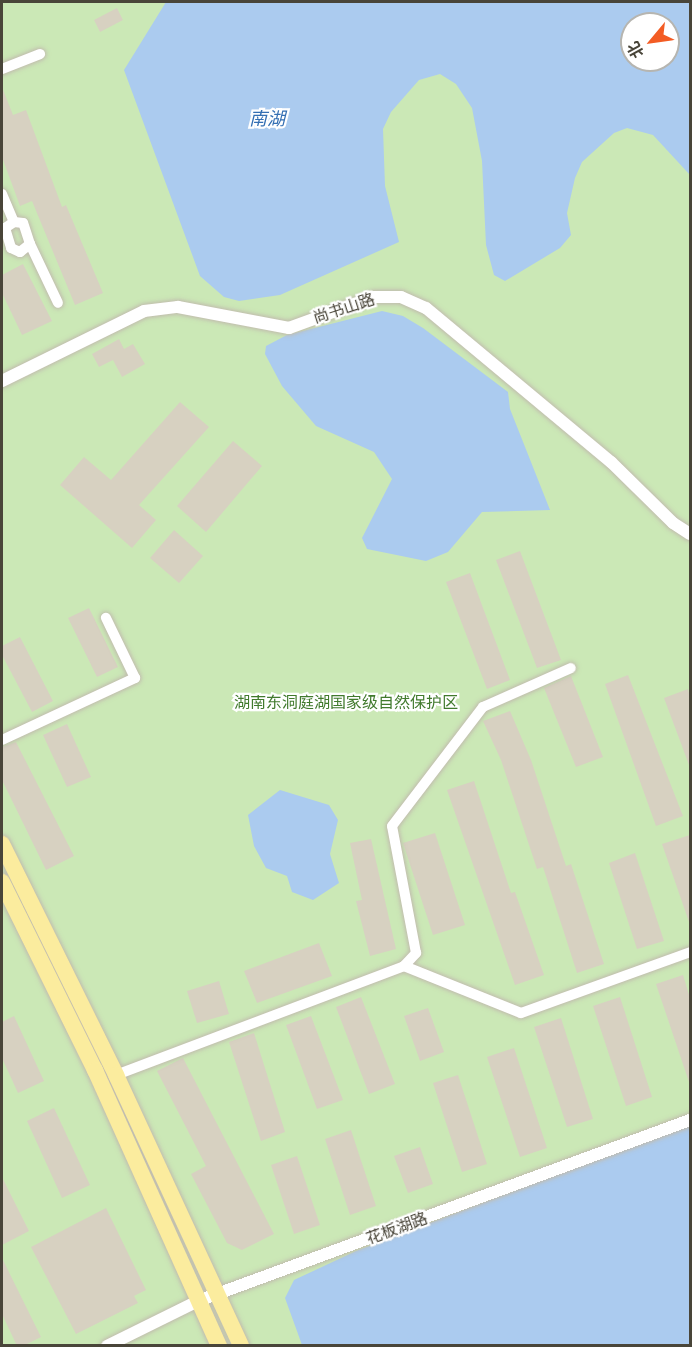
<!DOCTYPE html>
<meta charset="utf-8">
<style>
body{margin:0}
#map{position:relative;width:692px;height:1347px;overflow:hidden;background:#f5f3eb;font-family:"Fira Sans","Noto Sans SC",sans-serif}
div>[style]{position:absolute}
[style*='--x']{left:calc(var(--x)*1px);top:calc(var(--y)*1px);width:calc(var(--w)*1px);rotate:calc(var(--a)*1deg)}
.green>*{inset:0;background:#cbe8b6}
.water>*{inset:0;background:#abcbef}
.building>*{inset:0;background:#d7d1c1}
.roads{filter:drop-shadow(0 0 2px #c1bcae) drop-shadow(0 0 2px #c1bcae)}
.minor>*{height:10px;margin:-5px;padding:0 5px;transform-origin:5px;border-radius:5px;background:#fff}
.tertiary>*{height:12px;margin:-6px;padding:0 6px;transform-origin:6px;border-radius:6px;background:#fff}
.primary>*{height:16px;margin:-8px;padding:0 8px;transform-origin:8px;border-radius:8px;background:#fbec9e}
span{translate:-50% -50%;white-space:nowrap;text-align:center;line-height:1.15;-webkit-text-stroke:4.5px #fff;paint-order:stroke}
.street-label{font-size:16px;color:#494539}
.park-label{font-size:16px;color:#417a2d}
.water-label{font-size:18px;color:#346fb3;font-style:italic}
.frame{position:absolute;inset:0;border:3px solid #494539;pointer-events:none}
.north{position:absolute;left:620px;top:12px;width:60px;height:60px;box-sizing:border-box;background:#fff;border:2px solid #b6b5b0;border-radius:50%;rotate:241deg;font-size:16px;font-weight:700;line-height:24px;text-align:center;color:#494539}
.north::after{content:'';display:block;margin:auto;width:21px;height:27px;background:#f35c24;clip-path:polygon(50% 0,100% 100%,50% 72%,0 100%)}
</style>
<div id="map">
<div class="green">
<i style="clip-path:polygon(evenodd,2px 2px,690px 2px,690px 1345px,2px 1346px,2px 2px,632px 24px,668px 24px,668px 60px,632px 60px,632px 24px)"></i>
</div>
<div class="water">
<i style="clip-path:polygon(evenodd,166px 2px,690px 2px,690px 175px,653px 135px,627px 128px,614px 133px,582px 162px,575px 178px,567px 213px,571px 235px,560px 248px,505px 281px,494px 275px,486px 245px,482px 161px,472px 108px,456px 84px,440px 74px,419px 80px,391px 112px,383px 129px,385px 186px,399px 242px,280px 295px,239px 301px,224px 297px,200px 276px,124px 70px,166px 2px,632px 24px,668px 24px,668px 60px,632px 60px,632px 24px)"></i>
<i style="clip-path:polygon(382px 311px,403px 316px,423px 328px,508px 392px,510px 409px,550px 510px,482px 512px,448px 552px,426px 561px,367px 549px,362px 538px,392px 479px,374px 452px,316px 426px,282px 386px,265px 354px,266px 346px,287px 335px)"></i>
<i style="clip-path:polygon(280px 790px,329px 805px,338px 820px,330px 854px,339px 883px,313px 900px,292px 892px,287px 876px,266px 868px,254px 846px,248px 815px)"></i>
<i style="clip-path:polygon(690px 1124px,690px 1345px,302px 1345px,285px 1298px,294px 1280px,356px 1251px)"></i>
</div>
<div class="building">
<i style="clip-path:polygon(117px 8px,123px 20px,100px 32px,94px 20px)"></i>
<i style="clip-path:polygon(2px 87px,13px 115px,26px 110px,62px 207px,66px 205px,103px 293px,75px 305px,32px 201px,20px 206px,2px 157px)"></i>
<i style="clip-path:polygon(23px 264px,52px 321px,22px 335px,2px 293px,2px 275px)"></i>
<i style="clip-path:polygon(119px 339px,124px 349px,133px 344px,145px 364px,122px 377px,113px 360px,99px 367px,92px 354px)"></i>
<i style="clip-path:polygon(180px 402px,209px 427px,139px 505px,156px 520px,132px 548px,60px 485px,84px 457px,111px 480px)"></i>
<i style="clip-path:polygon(233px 441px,262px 466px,206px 532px,177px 506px)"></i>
<i style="clip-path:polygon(174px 530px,203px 556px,179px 583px,150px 558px)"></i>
<i style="clip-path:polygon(520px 551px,561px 660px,537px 668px,496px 560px)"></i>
<i style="clip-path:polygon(470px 573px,510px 680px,487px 689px,446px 582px)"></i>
<i style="clip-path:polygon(89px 608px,118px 667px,97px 677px,68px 618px)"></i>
<i style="clip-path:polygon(20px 637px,53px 701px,32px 712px,2px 655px,2px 646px)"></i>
<i style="clip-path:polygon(628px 675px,683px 816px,656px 826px,605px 684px)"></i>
<i style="clip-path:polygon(571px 676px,603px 757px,576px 767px,544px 688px)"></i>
<i style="clip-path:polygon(688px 689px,690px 697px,689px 765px,664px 698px)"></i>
<i style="clip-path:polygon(510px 711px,531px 760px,566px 866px,571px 864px,604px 964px,577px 973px,543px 867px,537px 869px,501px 760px,483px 721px)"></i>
<i style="clip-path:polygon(67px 724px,91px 777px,67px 787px,43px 735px)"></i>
<i style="clip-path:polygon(16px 742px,74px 856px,46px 870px,2px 780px,2px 747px)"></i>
<i style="clip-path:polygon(474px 781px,511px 893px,515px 892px,544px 975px,515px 985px,447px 790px)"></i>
<i style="clip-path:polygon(435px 833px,465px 925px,433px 935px,403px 843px)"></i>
<i style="clip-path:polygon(690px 835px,690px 922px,689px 922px,662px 844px)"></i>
<i style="clip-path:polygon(371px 839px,396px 949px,370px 956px,356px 901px,362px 900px,350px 843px)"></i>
<i style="clip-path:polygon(635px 853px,664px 941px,637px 949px,609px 863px)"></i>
<i style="clip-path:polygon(319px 943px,332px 976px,257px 1003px,244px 971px)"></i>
<i style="clip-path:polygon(683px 975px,690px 998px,689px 1082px,656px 984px)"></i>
<i style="clip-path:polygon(219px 981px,229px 1014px,197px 1023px,187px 991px)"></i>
<i style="clip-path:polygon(361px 997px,395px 1084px,369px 1094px,336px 1007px)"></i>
<i style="clip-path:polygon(620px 997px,652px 1097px,626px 1106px,593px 1006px)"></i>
<i style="clip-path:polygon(428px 1008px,444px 1052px,420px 1061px,404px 1016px)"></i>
<i style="clip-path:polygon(14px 1016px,44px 1081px,18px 1093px,2px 1058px,2px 1022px)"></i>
<i style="clip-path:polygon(311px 1016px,343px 1100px,317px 1109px,286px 1025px)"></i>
<i style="clip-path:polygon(561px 1018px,593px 1119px,567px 1127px,534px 1027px)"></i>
<i style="clip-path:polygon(254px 1033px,285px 1132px,261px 1141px,229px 1042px)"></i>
<i style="clip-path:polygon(514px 1048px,547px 1148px,520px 1157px,487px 1057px)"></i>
<i style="clip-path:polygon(183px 1058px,274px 1234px,242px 1250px,227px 1243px,191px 1174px,206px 1166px,157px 1071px)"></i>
<i style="clip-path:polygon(458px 1075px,487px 1164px,462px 1172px,433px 1083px)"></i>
<i style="clip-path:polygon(54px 1108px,90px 1185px,62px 1198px,27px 1121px)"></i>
<i style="clip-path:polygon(351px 1130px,376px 1206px,350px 1215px,325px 1139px)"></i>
<i style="clip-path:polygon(420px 1147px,433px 1184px,408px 1193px,394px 1156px)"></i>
<i style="clip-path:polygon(297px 1156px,320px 1225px,294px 1234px,271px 1165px)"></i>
<i style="clip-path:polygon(2px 1177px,29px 1231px,2px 1245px)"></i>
<i style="clip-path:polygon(106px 1208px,146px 1290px,134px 1296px,138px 1303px,76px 1334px,31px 1247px)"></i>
<i style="clip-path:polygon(2px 1258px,41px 1337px,23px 1346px,17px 1346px,2px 1314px)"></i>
</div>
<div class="roads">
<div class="minor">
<i style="--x:2;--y:69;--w:41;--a:-21.5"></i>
<i style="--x:2;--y:194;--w:30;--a:67"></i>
<i style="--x:30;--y:244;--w:22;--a:-108"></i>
<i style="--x:23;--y:223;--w:9;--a:-174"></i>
<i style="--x:14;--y:222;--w:11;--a:146"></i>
<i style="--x:5;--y:228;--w:21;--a:73"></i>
<i style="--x:11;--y:248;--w:10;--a:24"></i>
<i style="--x:20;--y:252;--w:13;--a:-39"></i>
<i style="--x:30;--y:244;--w:65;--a:64.6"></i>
<i style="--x:2;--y:740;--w:147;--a:-25"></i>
<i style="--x:135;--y:678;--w:67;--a:-115.8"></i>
<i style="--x:404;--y:966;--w:18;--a:-47"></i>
<i style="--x:416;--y:953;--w:129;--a:-100.7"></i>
<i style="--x:392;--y:826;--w:150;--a:-52.6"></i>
<i style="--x:483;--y:707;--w:96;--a:-23.9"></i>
<i style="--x:116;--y:1075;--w:308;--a:-20.7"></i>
<i style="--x:404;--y:966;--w:126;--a:21.9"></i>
<i style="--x:521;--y:1013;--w:180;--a:-19.8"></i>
</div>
<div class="tertiary">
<i style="--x:2;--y:381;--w:158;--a:-26.2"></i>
<i style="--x:144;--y:311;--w:34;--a:-7"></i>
<i style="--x:178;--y:307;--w:113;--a:10.7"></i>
<i style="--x:289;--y:328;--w:90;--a:-20"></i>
<i style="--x:374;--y:297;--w:27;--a:0"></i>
<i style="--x:401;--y:297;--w:27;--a:24"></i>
<i style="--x:426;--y:308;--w:241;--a:39.8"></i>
<i style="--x:611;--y:462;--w:87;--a:44.5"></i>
<i style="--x:673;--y:523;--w:20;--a:33"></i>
<i style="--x:107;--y:1346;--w:102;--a:-26.3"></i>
<i style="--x:198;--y:1301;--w:524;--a:-20.2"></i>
</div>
<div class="primary">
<i style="--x:2;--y:844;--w:258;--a:63.7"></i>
<i style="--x:116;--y:1075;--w:298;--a:65.2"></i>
<i style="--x:2;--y:882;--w:210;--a:63.7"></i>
<i style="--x:95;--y:1070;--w:303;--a:65.8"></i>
</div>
</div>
<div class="street-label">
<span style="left:344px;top:309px;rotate:-18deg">尚书山路</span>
<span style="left:397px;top:1229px;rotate:-20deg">花板湖路</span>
</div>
<div class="park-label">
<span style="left:346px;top:703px">湖南东洞庭湖国家级自然保护区</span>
</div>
<div class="water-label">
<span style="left:267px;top:119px">南湖</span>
</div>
<div class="frame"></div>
<div class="north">北</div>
</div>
